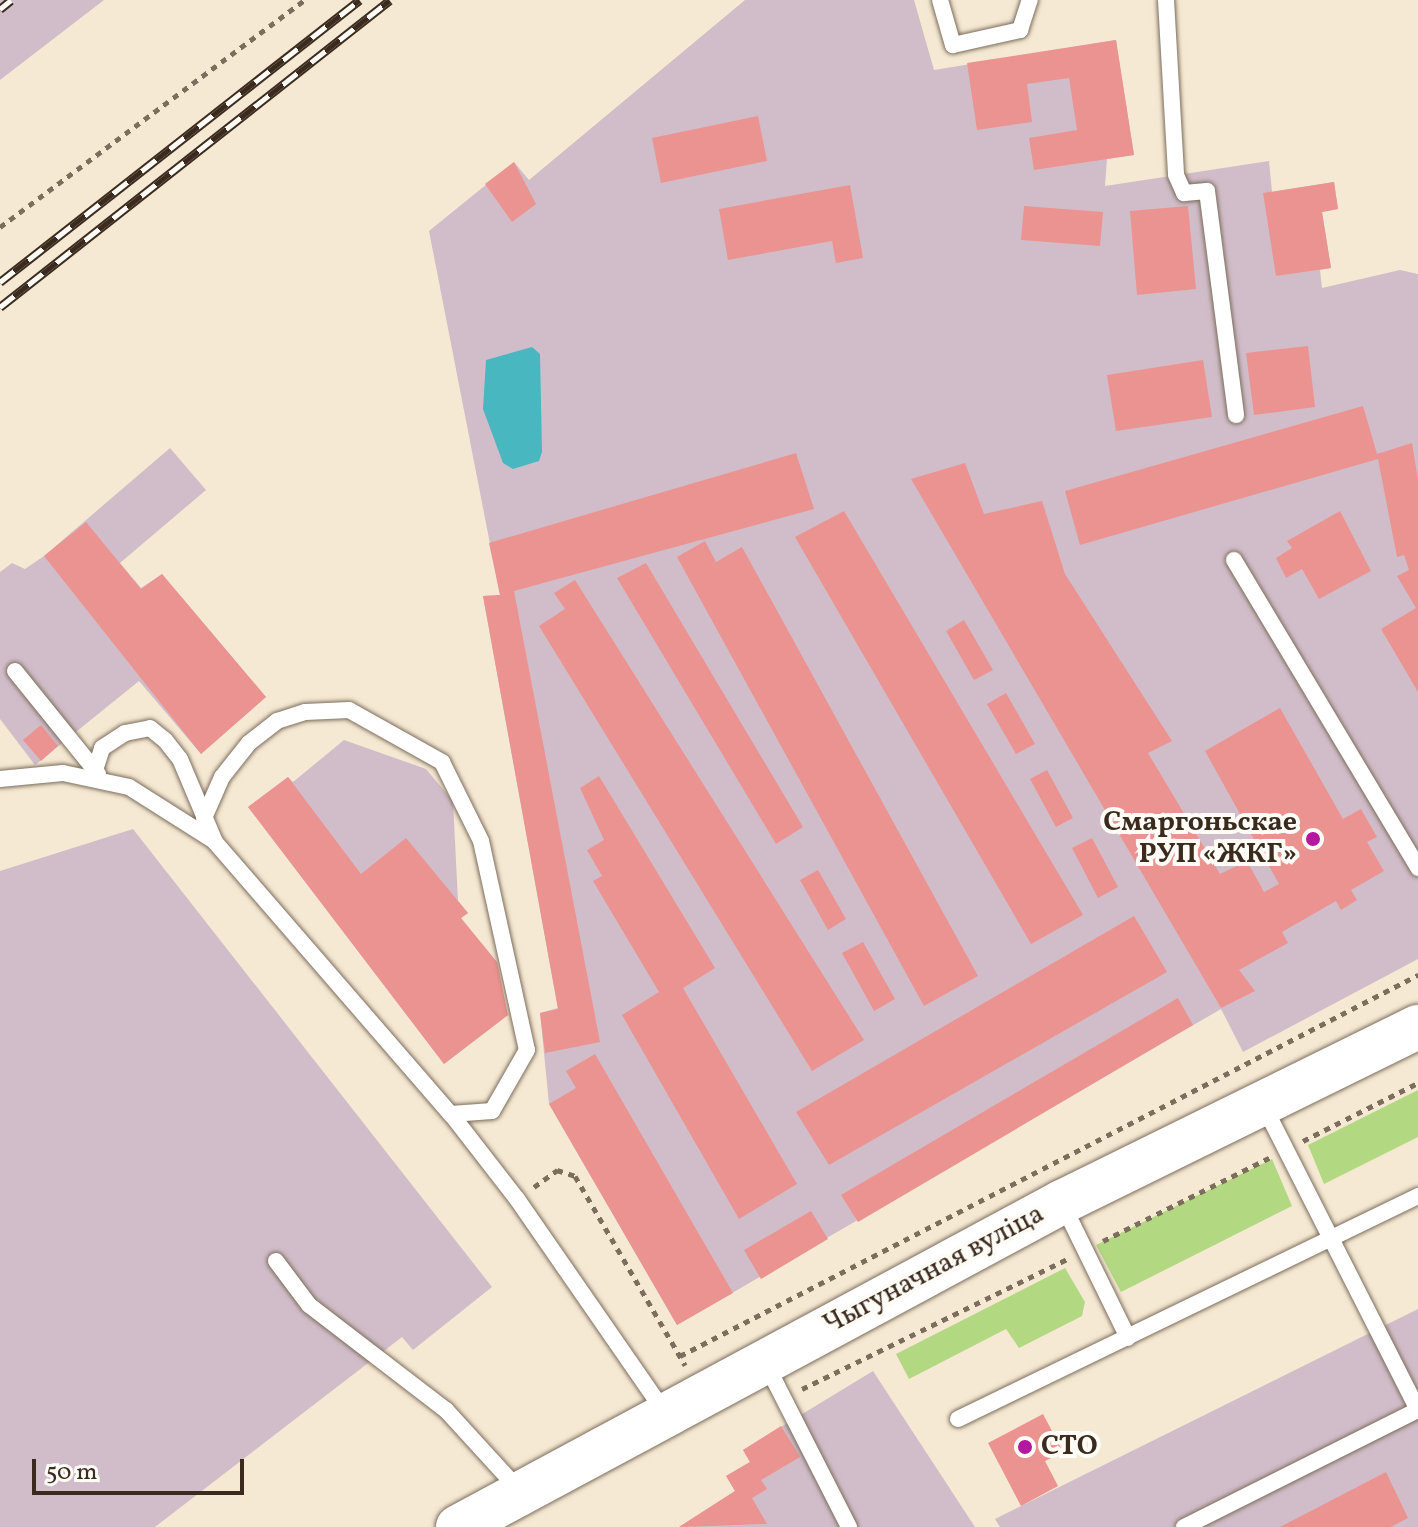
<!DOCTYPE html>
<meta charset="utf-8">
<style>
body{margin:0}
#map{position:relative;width:1418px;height:1527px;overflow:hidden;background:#f6e9d3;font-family:Vollkorn,serif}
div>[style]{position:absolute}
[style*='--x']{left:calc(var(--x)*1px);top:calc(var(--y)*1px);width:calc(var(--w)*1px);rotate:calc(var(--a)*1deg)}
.industrial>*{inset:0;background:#d1bdc9}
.green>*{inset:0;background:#b2d882}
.water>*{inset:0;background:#48b7c0}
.building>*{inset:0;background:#eb9390}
.path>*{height:5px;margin-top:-2.5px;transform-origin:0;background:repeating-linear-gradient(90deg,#7c6d5d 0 6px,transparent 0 12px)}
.roads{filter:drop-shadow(0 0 2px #7c6d5d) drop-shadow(0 0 2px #7c6d5d)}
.lane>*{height:16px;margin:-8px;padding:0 8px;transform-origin:8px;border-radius:8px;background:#fff}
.secondary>*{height:44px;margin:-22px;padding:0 22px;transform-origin:22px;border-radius:22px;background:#fff}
.rail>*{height:9px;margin-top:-4.5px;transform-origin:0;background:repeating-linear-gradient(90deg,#fdfcf7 0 18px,#3b2a1e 0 36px);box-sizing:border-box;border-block:2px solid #3b2a1e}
.dots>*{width:22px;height:22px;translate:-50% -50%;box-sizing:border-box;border:4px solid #fdfcf7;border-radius:50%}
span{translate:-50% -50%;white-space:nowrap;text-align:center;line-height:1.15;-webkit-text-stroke:8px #fdfcf7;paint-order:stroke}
.poi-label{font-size:28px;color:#3b2a1e;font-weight:700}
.right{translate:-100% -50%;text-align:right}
.left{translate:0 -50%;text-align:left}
.street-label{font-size:28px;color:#3b2a1e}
.scale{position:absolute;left:32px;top:1459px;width:212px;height:36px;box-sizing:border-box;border:4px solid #3b2a1e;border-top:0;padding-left:10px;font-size:24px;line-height:28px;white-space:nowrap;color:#3b2a1e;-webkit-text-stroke:6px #fdfcf7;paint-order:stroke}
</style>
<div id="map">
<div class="industrial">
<i style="clip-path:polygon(0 0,104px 0,0 80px)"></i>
<i style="clip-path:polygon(745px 0,914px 0,934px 70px,1116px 40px,1134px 155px,1107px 159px,1105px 186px,1269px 161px,1272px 192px,1334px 182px,1338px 209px,1322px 212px,1331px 268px,1320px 270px,1322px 288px,1400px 270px,1418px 274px,1418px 959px,1243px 1052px,1221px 1009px,677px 1325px,549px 1104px,540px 1013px,558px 1008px,483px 596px,500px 595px,429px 231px,514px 162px,529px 180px)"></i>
<i style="clip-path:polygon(170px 448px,206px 490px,120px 563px,141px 588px,162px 574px,266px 697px,201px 754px,139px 681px,35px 765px,0 719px,0 572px,12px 563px,25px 569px,44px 556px)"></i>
<i style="clip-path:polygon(344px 740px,426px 769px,453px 801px,458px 901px,468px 913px,461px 918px,508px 1015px,444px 1064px,248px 807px,288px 777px,293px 782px)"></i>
<i style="clip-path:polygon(133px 829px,492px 1287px,413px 1350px,402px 1337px,155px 1527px,0 1527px,0 871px)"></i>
<i style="clip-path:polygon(1418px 1309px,1418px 1527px,1000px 1527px,995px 1519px)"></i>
<i style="clip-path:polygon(873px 1371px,975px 1527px,679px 1527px,735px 1491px,726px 1476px,750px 1462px,743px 1450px)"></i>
</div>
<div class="green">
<i style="clip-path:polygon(1418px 1090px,1418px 1137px,1324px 1184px,1308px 1145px)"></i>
<i style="clip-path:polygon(1272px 1159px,1292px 1206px,1121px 1292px,1096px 1245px)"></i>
<i style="clip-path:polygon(1065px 1268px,1085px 1302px,1082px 1316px,1019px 1348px,1006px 1329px,909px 1379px,896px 1354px)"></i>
</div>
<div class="water">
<i style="clip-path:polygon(532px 347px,540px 354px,542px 452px,539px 461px,513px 469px,503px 463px,483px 409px,486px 360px)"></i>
</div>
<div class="building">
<i style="clip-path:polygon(1116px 40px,1134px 155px,1034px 170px,1029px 138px,1077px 130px,1069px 78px,1027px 84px,1032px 122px,977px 130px,967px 63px)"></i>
<i style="clip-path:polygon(758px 116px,767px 161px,661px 183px,652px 138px)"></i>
<i style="clip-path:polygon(514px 162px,536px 204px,512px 222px,485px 184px)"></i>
<i style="clip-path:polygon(1334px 182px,1338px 209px,1322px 212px,1331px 268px,1276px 276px,1263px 193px)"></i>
<i style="clip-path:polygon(850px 185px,863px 258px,836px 263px,832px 241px,728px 260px,719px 209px)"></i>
<i style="clip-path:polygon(1024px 206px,1103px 212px,1100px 246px,1021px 240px)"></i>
<i style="clip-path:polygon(1188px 206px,1196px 289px,1137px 295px,1130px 211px)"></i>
<i style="clip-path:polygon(1308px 346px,1315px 407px,1254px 415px,1246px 353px)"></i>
<i style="clip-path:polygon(1203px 360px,1212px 417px,1116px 431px,1107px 375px)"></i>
<i style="clip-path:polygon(1363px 406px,1377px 454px,1412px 443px,1418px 480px,1418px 692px,1381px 629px,1416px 608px,1397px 576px,1409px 570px,1404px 555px,1397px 557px,1378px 459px,1080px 545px,1065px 491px)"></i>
<i style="clip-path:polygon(796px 453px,814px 509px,514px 591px,600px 1042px,545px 1053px,540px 1013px,558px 1009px,483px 596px,500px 595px,489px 543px)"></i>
<i style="clip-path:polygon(965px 463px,984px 514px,1042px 501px,1065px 574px,1172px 741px,1148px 753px,1220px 874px,1247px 861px,1264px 892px,1279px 884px,1205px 751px,1280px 708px,1343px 819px,1361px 809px,1377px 837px,1367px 842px,1384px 871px,1351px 890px,1357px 900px,1341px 910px,1336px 901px,1282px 932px,1288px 943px,1239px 970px,1255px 991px,1221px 1008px,911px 479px)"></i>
<i style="clip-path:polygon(844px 511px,1083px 915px,1031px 944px,795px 537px)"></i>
<i style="clip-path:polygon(1340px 511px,1371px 571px,1319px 599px,1302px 569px,1286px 578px,1276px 558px,1292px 548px,1287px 541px)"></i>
<i style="clip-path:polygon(86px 522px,141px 589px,162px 574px,266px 697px,201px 754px,44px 556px)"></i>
<i style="clip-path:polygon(705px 541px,716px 562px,742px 547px,978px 976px,924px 1006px,677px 557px)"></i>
<i style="clip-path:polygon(646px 563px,803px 827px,776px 844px,617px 578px)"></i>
<i style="clip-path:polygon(575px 580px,864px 1040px,812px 1071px,539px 626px,565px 609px,554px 593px)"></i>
<i style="clip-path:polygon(964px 620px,993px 670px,974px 680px,946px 631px)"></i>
<i style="clip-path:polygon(1006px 693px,1035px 744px,1016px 754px,987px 704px)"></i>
<i style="clip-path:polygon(41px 725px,58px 746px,41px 761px,23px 740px)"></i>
<i style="clip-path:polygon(1047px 770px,1073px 818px,1056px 827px,1030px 779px)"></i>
<i style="clip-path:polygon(599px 776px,715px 968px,683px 988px,797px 1184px,739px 1219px,622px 1015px,659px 992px,593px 881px,602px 876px,587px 850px,604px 840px,580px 788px)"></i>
<i style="clip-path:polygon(288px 777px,361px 874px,406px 838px,468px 913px,461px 918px,497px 962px,508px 1015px,444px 1064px,248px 807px)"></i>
<i style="clip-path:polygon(1092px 838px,1118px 887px,1098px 898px,1072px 848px)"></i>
<i style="clip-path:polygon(818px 870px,846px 919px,828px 930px,800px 880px)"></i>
<i style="clip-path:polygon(1134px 916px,1167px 972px,829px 1165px,796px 1112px)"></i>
<i style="clip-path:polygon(863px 942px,895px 999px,874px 1011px,842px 953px)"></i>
<i style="clip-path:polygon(1178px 998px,1193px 1025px,858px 1222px,841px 1195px)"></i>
<i style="clip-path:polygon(595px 1054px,733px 1293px,677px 1325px,549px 1104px,576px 1088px,566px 1071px)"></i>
<i style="clip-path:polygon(811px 1211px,828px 1239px,761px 1279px,744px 1250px)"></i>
<i style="clip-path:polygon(1043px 1414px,1063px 1452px,1045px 1461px,1058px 1486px,1021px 1506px,988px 1443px)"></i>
<i style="clip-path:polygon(781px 1426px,800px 1457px,761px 1480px,767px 1489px,752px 1498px,767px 1524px,679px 1527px,735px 1491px,726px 1476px,750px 1462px,743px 1450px)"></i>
<i style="clip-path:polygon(1386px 1472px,1408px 1518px,1391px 1527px,1280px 1527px)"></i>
</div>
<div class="path">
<i style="--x:0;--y:227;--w:379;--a:-36.7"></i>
<i style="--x:1303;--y:1141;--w:129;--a:-26.8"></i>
<i style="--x:534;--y:1187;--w:29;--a:-36"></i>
<i style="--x:557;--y:1170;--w:19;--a:18"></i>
<i style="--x:575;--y:1176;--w:219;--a:59.8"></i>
<i style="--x:1103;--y:1241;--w:186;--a:-26.6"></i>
<i style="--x:680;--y:1356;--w:831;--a:-27.31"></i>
<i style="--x:802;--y:1389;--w:297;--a:-26.1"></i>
</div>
<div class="roads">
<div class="lane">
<i style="--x:940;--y:0;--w:47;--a:73.9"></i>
<i style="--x:953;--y:45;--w:69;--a:-12.6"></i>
<i style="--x:1020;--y:30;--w:32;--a:-72"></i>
<i style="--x:1166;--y:0;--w:175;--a:86.7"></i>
<i style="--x:1176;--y:175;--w:20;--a:66"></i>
<i style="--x:1184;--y:193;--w:23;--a:-5"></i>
<i style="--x:1207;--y:191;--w:226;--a:82.6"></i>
<i style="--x:1234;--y:560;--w:359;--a:59.1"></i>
<i style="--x:15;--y:671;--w:132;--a:51.1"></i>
<i style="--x:95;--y:770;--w:23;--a:-72"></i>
<i style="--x:102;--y:748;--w:27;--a:-33"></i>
<i style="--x:125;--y:733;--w:25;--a:-11"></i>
<i style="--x:150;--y:728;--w:19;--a:39"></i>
<i style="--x:165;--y:740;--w:24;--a:52"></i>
<i style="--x:180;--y:759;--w:90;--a:67.1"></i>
<i style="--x:215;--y:842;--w:360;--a:49.1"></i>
<i style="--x:451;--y:1114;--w:108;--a:52.2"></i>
<i style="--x:517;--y:1199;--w:260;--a:55.3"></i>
<i style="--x:0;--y:779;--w:63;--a:-5.4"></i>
<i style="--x:63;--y:773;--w:67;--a:12"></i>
<i style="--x:129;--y:787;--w:101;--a:32.4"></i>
<i style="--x:204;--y:818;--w:45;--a:-66.3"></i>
<i style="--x:222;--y:777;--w:43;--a:-51.5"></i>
<i style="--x:249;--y:743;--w:36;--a:-38"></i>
<i style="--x:277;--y:721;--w:29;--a:-18"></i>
<i style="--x:305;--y:712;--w:44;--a:-2.6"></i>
<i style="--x:349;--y:710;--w:107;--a:29.2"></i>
<i style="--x:442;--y:762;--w:88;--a:63.7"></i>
<i style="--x:481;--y:841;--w:214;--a:77.6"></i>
<i style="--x:527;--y:1050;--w:70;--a:119.8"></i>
<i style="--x:492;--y:1111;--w:41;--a:175.8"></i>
<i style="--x:1062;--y:1203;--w:150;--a:63.9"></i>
<i style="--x:276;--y:1261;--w:55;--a:53.1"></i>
<i style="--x:309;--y:1305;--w:173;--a:37.5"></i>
<i style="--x:446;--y:1410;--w:110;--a:47.6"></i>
<i style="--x:766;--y:1364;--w:183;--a:63"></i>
<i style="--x:958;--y:1419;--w:511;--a:-25.86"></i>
<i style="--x:1184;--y:1527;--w:262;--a:-26.6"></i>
<i style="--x:1418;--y:1410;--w:340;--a:-116.9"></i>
</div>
<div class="secondary">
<i style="--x:458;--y:1527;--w:686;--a:-28.28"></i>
<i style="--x:1062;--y:1202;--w:397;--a:-26.2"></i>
</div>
</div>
<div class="rail">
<i style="--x:0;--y:9;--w:14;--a:-39"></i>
<i style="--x:0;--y:282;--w:457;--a:-38.1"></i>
<i style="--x:0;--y:307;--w:496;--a:-38.2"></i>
</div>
<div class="dots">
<i style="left:1313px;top:839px;background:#b5179e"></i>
<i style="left:1025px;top:1447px;background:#b5179e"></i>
</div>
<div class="poi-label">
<span class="right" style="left:1297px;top:839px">Смаргоньскае<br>РУП «ЖКГ»</span>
<span class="left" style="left:1041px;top:1447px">СТО</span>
</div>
<div class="street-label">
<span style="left:934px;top:1270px;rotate:-28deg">Чыгуначная вуліца</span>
</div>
<div class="scale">50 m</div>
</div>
